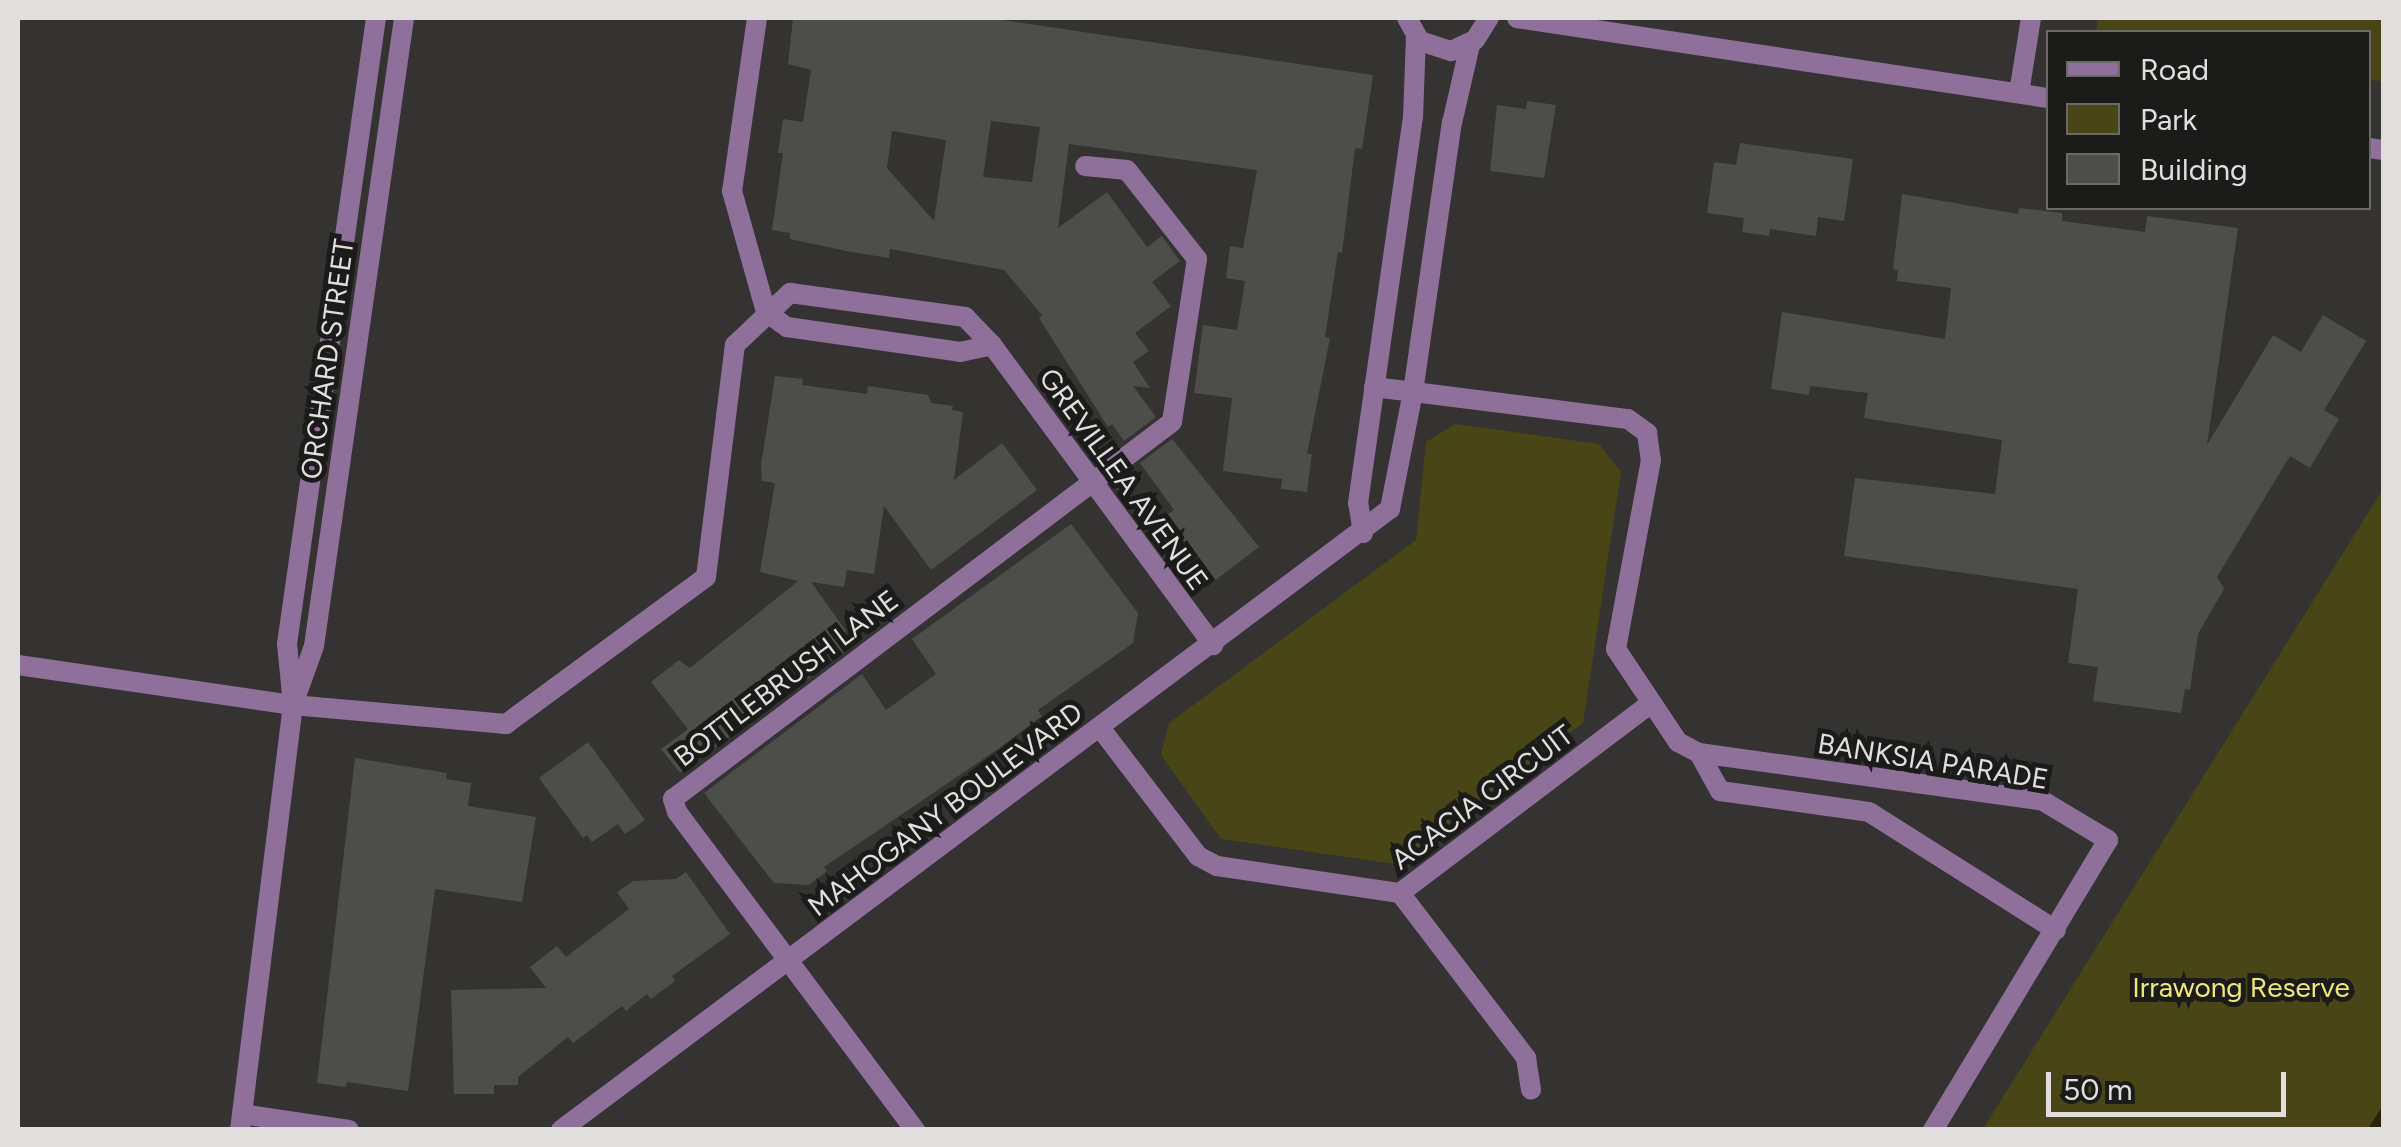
<!DOCTYPE html>
<style>
body{margin:0}
#map{position:relative;width:2401px;height:1147px;overflow:hidden;background:#343331;font-family:Figtree,sans-serif}
div>[style]{position:absolute}
[style*='--x']{left:calc(var(--x)*1px);top:calc(var(--y)*1px);width:calc(var(--w)*1px);rotate:calc(var(--a)*1deg)}
.green>*{inset:0;background:#484516}
.stream>*{height:10px;margin:-5px;padding:0 5px;transform-origin:5px;border-radius:5px;background:#28250b}
.building>*{inset:0;background:#4d4d49}
.minor>*{height:20px;margin:-10px;padding:0 10px;transform-origin:10px;border-radius:10px;background:#8f709b}
.tertiary>*{height:20px;margin:-10px;padding:0 10px;transform-origin:10px;border-radius:10px;background:#8f709b}
span{translate:-50% -50%;white-space:nowrap;text-align:center;line-height:1.15;-webkit-text-stroke:10px #1b1b1a;paint-order:stroke}
.street-label{font-size:28px;color:#e0dfde}
.park-label{font-size:28px;color:#f0e775}
.frame{position:absolute;inset:0;border:20px solid #e0dfde;pointer-events:none}
.legend{position:absolute;left:2046px;top:30px;width:325px;height:180px;box-sizing:border-box;background:#1b1b1a;border:2px solid #6a6968;margin:0;padding:12px 18px;list-style:none;font-size:30px;color:#e0dfde}
.legend li{display:flex;align-items:center;gap:20px;height:50px}
.legend b{width:50px;border:2px solid #6a6968}
.scale{position:absolute;left:2046px;top:1072px;width:240px;height:45px;box-sizing:border-box;border:5px solid #e0dfde;border-top:0;padding-left:12px;font-size:30px;line-height:35px;white-space:nowrap;color:#e0dfde;-webkit-text-stroke:8px #1b1b1a;paint-order:stroke}
</style>
<div id="map">
<div class="green">
<i style="clip-path:polygon(2098px 18px,2383px 18px,2383px 81px,2369px 80px,2368px 32px,2096px 32px)"></i>
<i style="clip-path:polygon(1455px 424px,1599px 444px,1621px 472px,1583px 723px,1395px 864px,1221px 839px,1161px 755px,1169px 723px,1416px 540px,1426px 442px)"></i>
<i style="clip-path:polygon(2383px 489px,2383px 1129px,1983px 1129px)"></i>
</div>
<div class="stream">
<i style="--x:2373;--y:1130;--w:20;--a:-57"></i>
</div>
<div class="building">
<i style="clip-path:polygon(evenodd,793px 18px,989px 18px,1373px 75px,1362px 149px,1355px 148px,1342px 253px,1338px 252px,1325px 337px,1330px 338px,1307px 454px,1312px 454px,1307px 492px,1281px 489px,1282px 479px,1223px 471px,1232px 398px,1194px 393px,1203px 325px,1237px 330px,1245px 281px,1226px 278px,1230px 246px,1243px 248px,1257px 170px,1069px 144px,1058px 228px,1107px 192px,1147px 247px,1162px 236px,1180px 261px,1152px 282px,1171px 306px,1135px 333px,1149px 351px,1133px 362px,1150px 388px,1133px 386px,1156px 417px,1124px 441px,1112px 424px,1108px 427px,1039px 318px,1042px 315px,1004px 270px,890px 249px,889px 258px,851px 252px,790px 239px,790px 233px,772px 230px,783px 153px,778px 153px,783px 119px,803px 122px,811px 70px,788px 64px,793px 18px,991px 121px,1040px 127px,1032px 182px,983px 177px,991px 121px,793px 18px,892px 131px,946px 140px,934px 221px,887px 168px,892px 131px)"></i>
<i style="clip-path:polygon(1527px 101px,1556px 105px,1544px 178px,1490px 171px,1497px 105px,1526px 109px)"></i>
<i style="clip-path:polygon(1740px 143px,1853px 159px,1844px 221px,1818px 217px,1816px 236px,1770px 229px,1769px 236px,1742px 232px,1744px 218px,1707px 213px,1714px 162px,1736px 165px)"></i>
<i style="clip-path:polygon(1902px 194px,2018px 214px,2019px 208px,2062px 213px,2062px 221px,2145px 232px,2147px 216px,2238px 228px,2207px 445px,2273px 335px,2301px 352px,2323px 315px,2366px 341px,2324px 410px,2339px 419px,2310px 468px,2290px 456px,2217px 577px,2224px 589px,2198px 634px,2190px 690px,2185px 689px,2181px 713px,2093px 701px,2098px 667px,2068px 663px,2078px 589px,1844px 556px,1855px 478px,1995px 494px,2002px 440px,1864px 418px,1868px 393px,1810px 386px,1809px 395px,1771px 389px,1782px 312px,1945px 339px,1951px 288px,1897px 281px,1898px 270px,1893px 269px)"></i>
<i style="clip-path:polygon(775px 376px,803px 379px,802px 385px,867px 394px,868px 386px,928px 395px,931px 403px,953px 406px,952px 410px,963px 412px,954px 480px,1002px 443px,1037px 490px,931px 570px,884px 506px,874px 574px,847px 570px,844px 587px,811px 582px,846px 631px,837px 638px,846px 651px,680px 773px,661px 749px,688px 729px,651px 682px,679px 660px,690px 668px,798px 581px,760px 572px,775px 483px,762px 481px,761px 465px)"></i>
<i style="clip-path:polygon(1172px 439px,1259px 547px,1213px 582px,1165px 516px,1174px 510px,1140px 463px)"></i>
<i style="clip-path:polygon(1071px 524px,1138px 613px,1133px 643px,1038px 710px,1042px 716px,998px 749px,824px 867px,827px 871px,809px 885px,774px 883px,704px 793px,862px 674px,886px 710px,936px 674px,912px 639px)"></i>
<i style="clip-path:polygon(588px 742px,645px 820px,625px 834px,618px 824px,592px 842px,587px 835px,583px 838px,539px 778px)"></i>
<i style="clip-path:polygon(355px 758px,447px 773px,446px 779px,471px 783px,468px 806px,536px 817px,522px 902px,435px 889px,408px 1091px,347px 1082px,346px 1087px,317px 1083px)"></i>
<i style="clip-path:polygon(686px 872px,730px 934px,672px 976px,675px 981px,651px 999px,647px 994px,626px 1011px,622px 1006px,573px 1043px,568px 1037px,518px 1077px,518px 1085px,494px 1085px,494px 1094px,454px 1094px,451px 990px,546px 988px,530px 967px,557px 946px,566px 957px,629px 909px,617px 892px,633px 881px,676px 879px)"></i>
</div>
<div class="minor">
<i style="--x:757;--y:18;--w:175;--a:98.2"></i>
<i style="--x:732;--y:191;--w:126;--a:74.3"></i>
<i style="--x:2019;--y:93;--w:76;--a:-80.9"></i>
<i style="--x:766;--y:312;--w:26;--a:36"></i>
<i style="--x:787;--y:327;--w:175;--a:8.2"></i>
<i style="--x:960;--y:352;--w:33;--a:-12"></i>
<i style="--x:1374;--y:387;--w:256;--a:7.2"></i>
<i style="--x:1628;--y:419;--w:24;--a:36"></i>
<i style="--x:1647;--y:433;--w:27;--a:82"></i>
<i style="--x:1651;--y:460;--w:192;--a:100.5"></i>
<i style="--x:1616;--y:649;--w:112;--a:56.3"></i>
<i style="--x:1678;--y:742;--w:24;--a:28"></i>
<i style="--x:1699;--y:753;--w:347;--a:7.9"></i>
<i style="--x:2043;--y:801;--w:76;--a:31"></i>
<i style="--x:2108;--y:840;--w:339;--a:121.1"></i>
<i style="--x:1363;--y:533;--w:30;--a:-99"></i>
<i style="--x:1358;--y:503;--w:389;--a:-81.9"></i>
<i style="--x:1413;--y:118;--w:82;--a:-87.9"></i>
<i style="--x:18;--y:665;--w:278;--a:8.3"></i>
<i style="--x:293;--y:705;--w:214;--a:5.1"></i>
<i style="--x:506;--y:724;--w:248;--a:-36.3"></i>
<i style="--x:706;--y:577;--w:234;--a:-82.9"></i>
<i style="--x:735;--y:345;--w:76;--a:-43.4"></i>
<i style="--x:790;--y:293;--w:177;--a:7.8"></i>
<i style="--x:965;--y:317;--w:39;--a:46"></i>
<i style="--x:992;--y:345;--w:373;--a:53.6"></i>
<i style="--x:295;--y:699;--w:56;--a:-70.3"></i>
<i style="--x:314;--y:646;--w:634;--a:-81.84"></i>
<i style="--x:1101;--y:729;--w:160;--a:52.6"></i>
<i style="--x:1198;--y:856;--w:21;--a:28"></i>
<i style="--x:1217;--y:866;--w:185;--a:8.4"></i>
<i style="--x:1400;--y:893;--w:313;--a:-37.1"></i>
<i style="--x:1699;--y:753;--w:43;--a:61.1"></i>
<i style="--x:1720;--y:791;--w:150;--a:8"></i>
<i style="--x:1869;--y:812;--w:221;--a:32.3"></i>
<i style="--x:1400;--y:893;--w:208;--a:52.6"></i>
<i style="--x:1526;--y:1058;--w:32;--a:81"></i>
<i style="--x:242;--y:1114;--w:108;--a:8.5"></i>
<i style="--x:240;--y:1130;--w:428;--a:-82.9"></i>
<i style="--x:293;--y:705;--w:61;--a:-95.6"></i>
<i style="--x:287;--y:644;--w:632;--a:-81.91"></i>
<i style="--x:561;--y:1130;--w:1036;--a:-36.84"></i>
<i style="--x:1390;--y:509;--w:119;--a:-78.9"></i>
<i style="--x:1413;--y:392;--w:272;--a:-81.8"></i>
<i style="--x:1452;--y:123;--w:80;--a:-77"></i>
<i style="--x:915;--y:1130;--w:397;--a:-126.8"></i>
<i style="--x:677;--y:812;--w:14;--a:-107"></i>
<i style="--x:673;--y:799;--w:625;--a:-37.07"></i>
<i style="--x:1172;--y:422;--w:165;--a:-81.3"></i>
<i style="--x:1197;--y:259;--w:113;--a:-128.2"></i>
<i style="--x:1127;--y:170;--w:42;--a:-174.6"></i>
</div>
<div class="tertiary">
<i style="--x:1407;--y:18;--w:26;--a:61"></i>
<i style="--x:1420;--y:41;--w:33;--a:18"></i>
<i style="--x:1451;--y:51;--w:26;--a:-25"></i>
<i style="--x:1475;--y:40;--w:26;--a:-58"></i>
<i style="--x:1517;--y:18;--w:537;--a:8.57"></i>
<i style="--x:2368;--y:148;--w:16;--a:7"></i>
</div>
<div class="street-label">
<span style="left:327px;top:359px;rotate:-82deg">ORCHARD STREET</span>
<span style="left:1124px;top:479px;rotate:54deg">GREVILLEA AVENUE</span>
<span style="left:786px;top:678px;rotate:-37deg">BOTTLEBRUSH LANE</span>
<span style="left:1933px;top:761px;rotate:9deg">BANKSIA PARADE</span>
<span style="left:1482px;top:797px;rotate:-37deg">ACACIA CIRCUIT</span>
<span style="left:945px;top:809px;rotate:-37deg">MAHOGANY BOULEVARD</span>
</div>
<div class="park-label">
<span style="left:2241px;top:987px">Irrawong Reserve</span>
</div>
<div class="frame"></div>
<ul class="legend">
<li><b style="height:12px;background:#8f709b"></b>Road</li>
<li><b style="height:28px;background:#484516"></b>Park</li>
<li><b style="height:28px;background:#4d4d49"></b>Building</li>
</ul>
<div class="scale">50 m</div>
</div>
